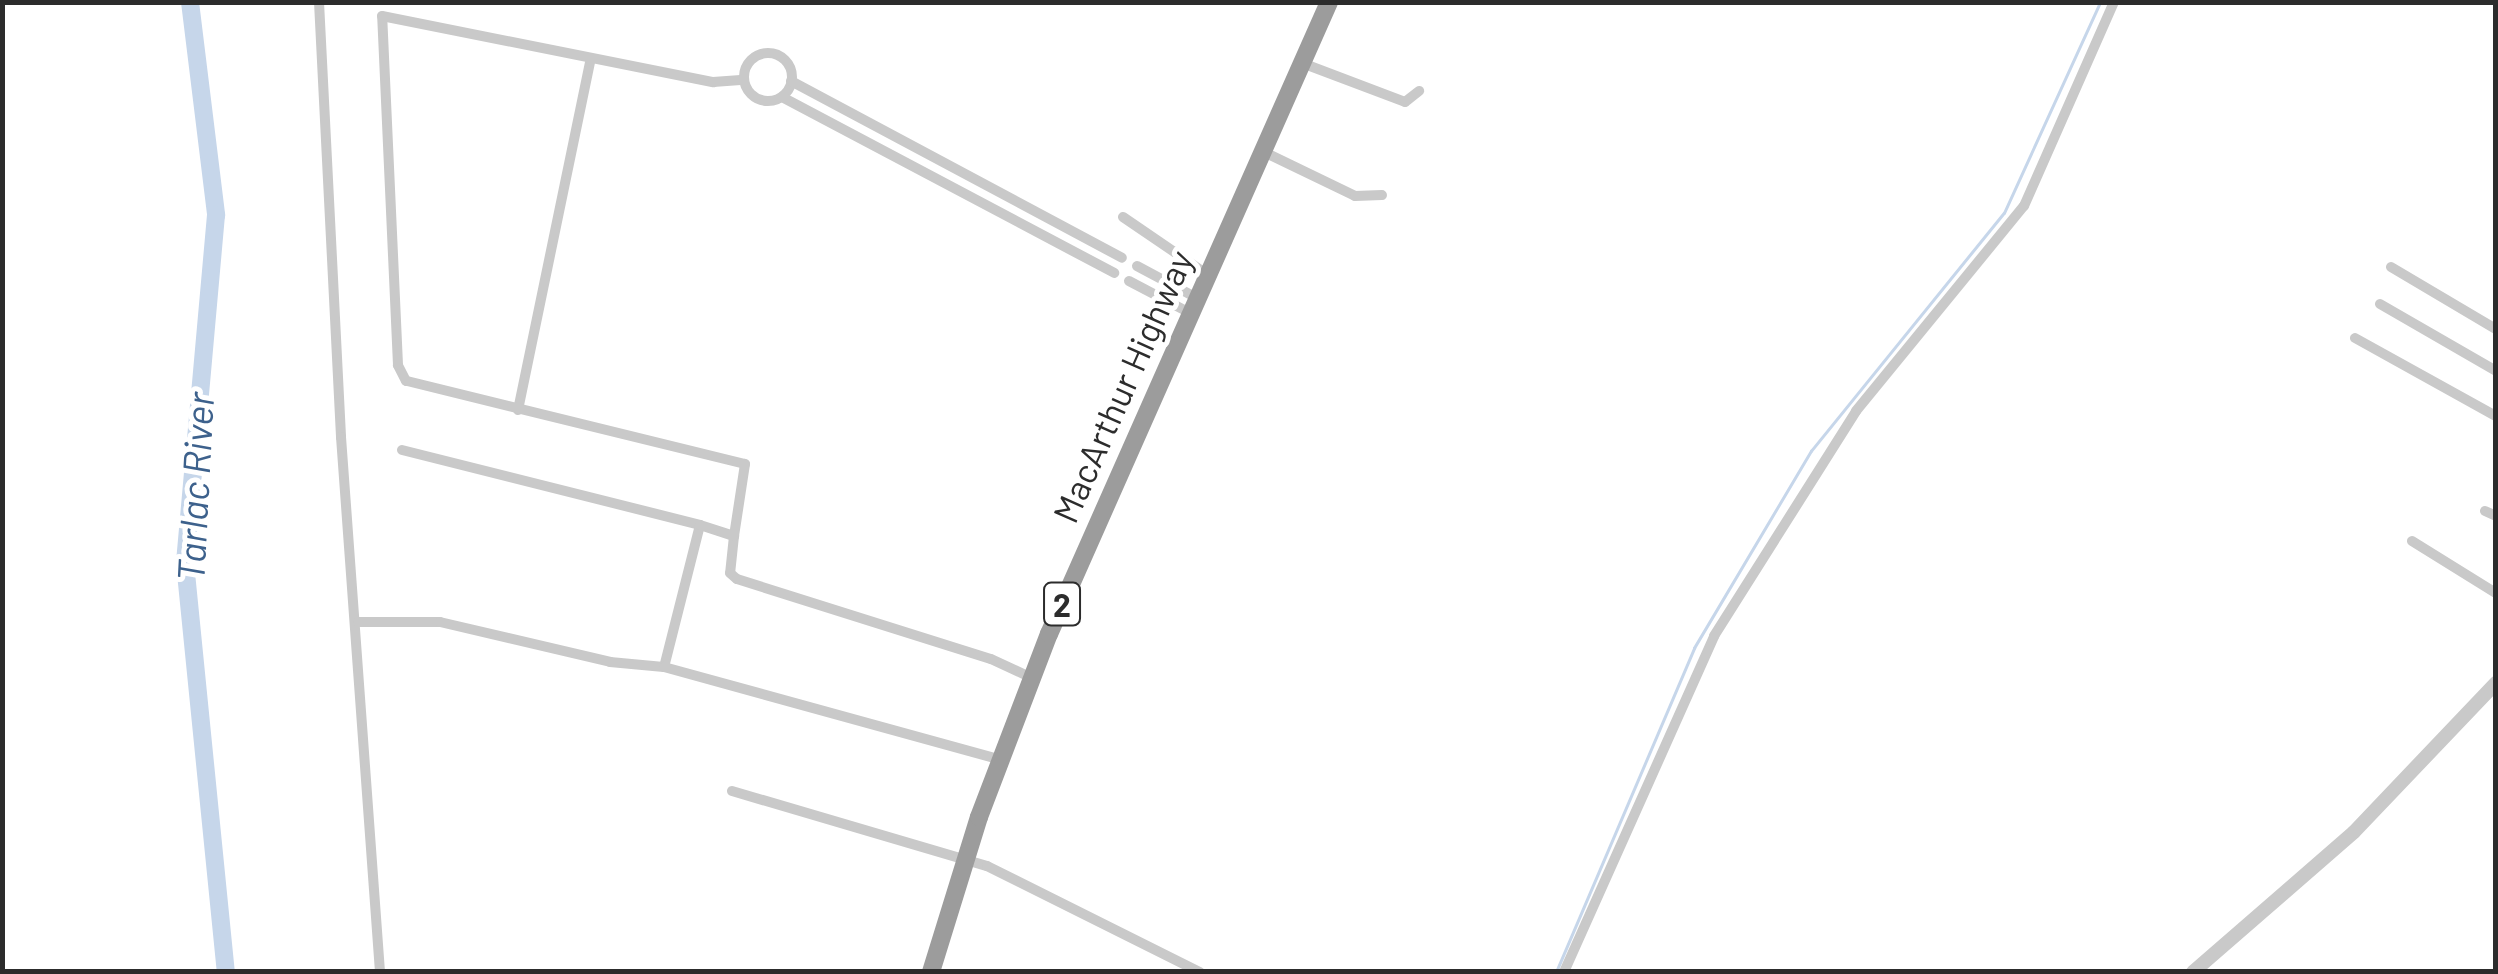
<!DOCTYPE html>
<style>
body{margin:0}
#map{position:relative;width:2498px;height:974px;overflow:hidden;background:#fff;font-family:Barlow,sans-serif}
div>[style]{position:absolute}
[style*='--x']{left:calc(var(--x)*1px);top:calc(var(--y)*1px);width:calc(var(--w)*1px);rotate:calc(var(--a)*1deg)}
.stream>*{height:2.5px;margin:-1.25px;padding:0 1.25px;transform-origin:1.25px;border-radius:1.25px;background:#c6d6ea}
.river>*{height:18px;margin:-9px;padding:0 9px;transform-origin:9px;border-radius:9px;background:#c6d6ea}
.minor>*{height:10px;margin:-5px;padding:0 5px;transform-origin:5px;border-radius:5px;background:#c9c9c9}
.minor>.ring{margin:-5px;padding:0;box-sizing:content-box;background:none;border:10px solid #c9c9c9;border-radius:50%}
.tertiary>*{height:14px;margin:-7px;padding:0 7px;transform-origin:7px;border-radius:7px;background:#c9c9c9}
.trunk>*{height:18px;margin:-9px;padding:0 9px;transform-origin:9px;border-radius:9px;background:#9c9c9c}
span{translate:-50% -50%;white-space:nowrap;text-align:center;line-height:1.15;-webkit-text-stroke:10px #fff;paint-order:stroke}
.shield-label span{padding:2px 8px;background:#fff;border:2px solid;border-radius:8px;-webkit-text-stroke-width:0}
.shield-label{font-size:32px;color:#2c2c2c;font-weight:700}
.street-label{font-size:35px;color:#2c2c2c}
.water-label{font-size:38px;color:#3d618c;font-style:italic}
.frame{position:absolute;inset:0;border:5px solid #2c2c2c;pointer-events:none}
</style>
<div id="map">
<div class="stream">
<i style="--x:1556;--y:972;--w:352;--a:-66.9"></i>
<i style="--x:1694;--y:648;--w:229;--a:-59.3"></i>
<i style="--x:1811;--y:451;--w:306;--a:-51"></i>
<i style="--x:2004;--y:213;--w:232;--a:-65.5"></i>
</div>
<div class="river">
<i style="--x:190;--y:2;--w:215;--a:83"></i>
<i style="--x:216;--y:215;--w:349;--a:95.1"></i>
<i style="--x:185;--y:563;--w:411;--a:84.3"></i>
</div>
<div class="minor">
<i style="--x:319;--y:2;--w:436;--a:87.1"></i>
<i style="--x:341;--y:437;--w:536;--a:85.83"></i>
<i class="ring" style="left:744px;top:53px;width:38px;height:38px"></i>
<i style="--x:1302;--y:63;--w:110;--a:20.7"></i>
<i style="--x:1405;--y:102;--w:18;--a:-38"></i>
<i style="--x:791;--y:81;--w:375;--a:28.1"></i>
<i style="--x:782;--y:97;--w:376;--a:27.9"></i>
<i style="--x:1262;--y:151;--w:103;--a:25.8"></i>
<i style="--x:1355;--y:196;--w:27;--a:-2"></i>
<i style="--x:1123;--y:217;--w:99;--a:34.3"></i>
<i style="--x:1137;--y:266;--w:66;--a:28.1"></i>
<i style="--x:2391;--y:267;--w:122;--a:30.6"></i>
<i style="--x:1129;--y:281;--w:67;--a:27.7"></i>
<i style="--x:2380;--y:304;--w:134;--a:30"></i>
<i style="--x:2355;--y:338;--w:161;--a:29"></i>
<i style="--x:518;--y:410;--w:359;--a:-78.3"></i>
<i style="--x:402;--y:450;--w:307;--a:14.1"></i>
<i style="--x:700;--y:525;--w:146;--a:104.2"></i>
<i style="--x:2485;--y:511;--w:12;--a:24"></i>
<i style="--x:700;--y:525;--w:36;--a:18"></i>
<i style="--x:734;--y:536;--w:37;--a:96"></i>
<i style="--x:730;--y:573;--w:9;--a:41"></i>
<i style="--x:737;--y:579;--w:266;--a:17.5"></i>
<i style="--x:991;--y:659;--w:45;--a:24.9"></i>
<i style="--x:734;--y:536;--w:73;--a:-81.3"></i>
<i style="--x:745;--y:464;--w:349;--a:-166.2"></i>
<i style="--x:406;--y:381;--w:18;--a:-117"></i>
<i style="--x:398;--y:365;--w:349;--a:-92.6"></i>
<i style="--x:382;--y:16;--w:338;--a:11.3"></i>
<i style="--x:713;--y:82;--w:31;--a:-4"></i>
<i style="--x:2412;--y:541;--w:99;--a:31.8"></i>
<i style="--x:358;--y:622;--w:82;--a:0"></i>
<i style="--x:440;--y:622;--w:175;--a:13.2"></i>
<i style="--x:610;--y:662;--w:54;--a:5.3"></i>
<i style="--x:664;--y:667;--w:347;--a:15.4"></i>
<i style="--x:732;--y:791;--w:266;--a:16.4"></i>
<i style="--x:987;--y:866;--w:238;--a:26.5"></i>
<i style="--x:1564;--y:972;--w:368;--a:-65.9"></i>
<i style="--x:1714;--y:636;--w:266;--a:-57.7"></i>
<i style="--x:1856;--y:411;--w:265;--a:-50.7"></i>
<i style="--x:2024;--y:206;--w:223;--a:-66.2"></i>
</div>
<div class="tertiary">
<i style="--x:2193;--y:972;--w:213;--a:-41"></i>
<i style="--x:2354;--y:832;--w:206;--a:-46.4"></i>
</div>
<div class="trunk">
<i style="--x:931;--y:972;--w:162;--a:-72.8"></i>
<i style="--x:979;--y:817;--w:196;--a:-69.1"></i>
<i style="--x:1049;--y:634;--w:691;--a:-66.1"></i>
</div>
<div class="shield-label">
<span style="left:1062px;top:604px">2</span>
</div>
<div class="street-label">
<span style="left:1122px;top:386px;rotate:-66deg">MacArthur Highway</span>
</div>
<div class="water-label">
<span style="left:195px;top:487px;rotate:-87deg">Tarlac River</span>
</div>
<div class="frame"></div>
</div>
